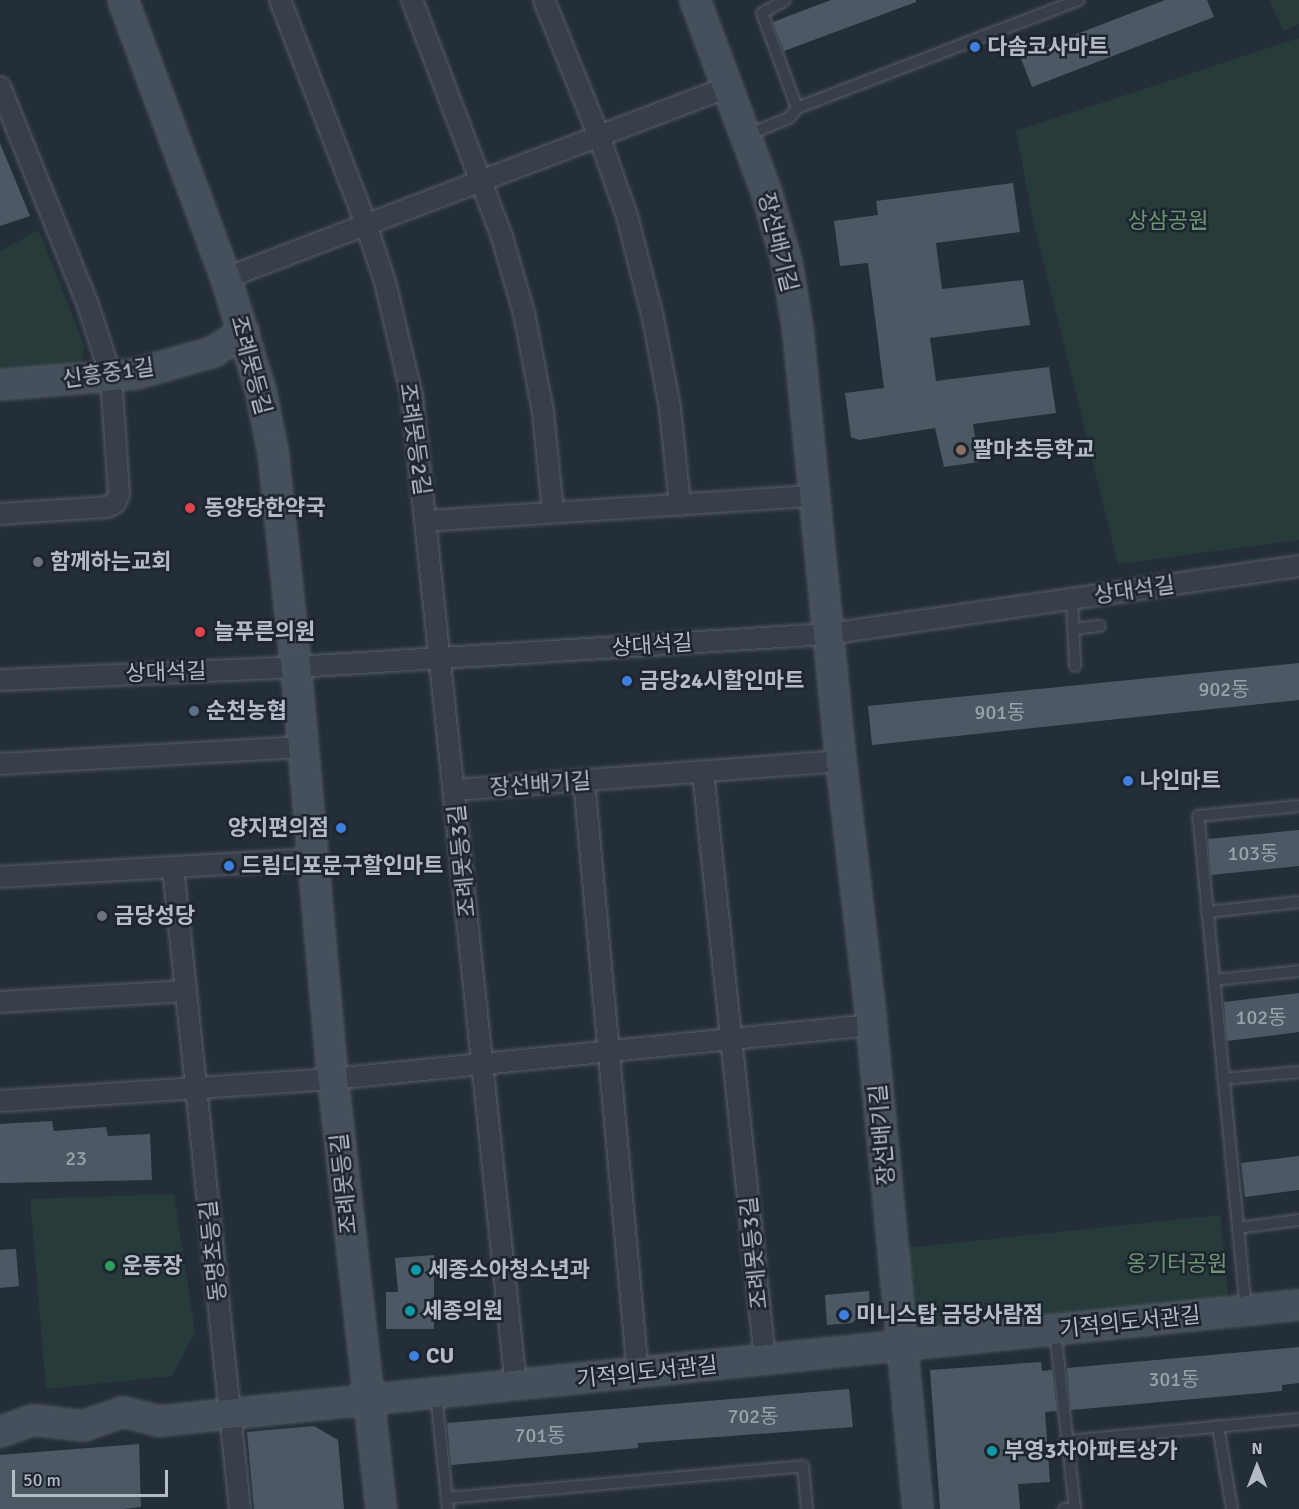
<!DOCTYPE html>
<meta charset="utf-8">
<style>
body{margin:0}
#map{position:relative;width:1299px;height:1509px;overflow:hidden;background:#242e39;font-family:Signika,"Noto Sans KR",sans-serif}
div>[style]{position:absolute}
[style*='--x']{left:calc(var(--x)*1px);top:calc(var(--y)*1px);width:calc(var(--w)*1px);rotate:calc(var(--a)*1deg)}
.green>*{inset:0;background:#273b3b}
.building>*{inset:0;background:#4c5965}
.roads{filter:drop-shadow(0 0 2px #565e67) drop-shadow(0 0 2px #565e67)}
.lane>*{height:10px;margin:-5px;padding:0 5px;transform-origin:5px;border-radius:5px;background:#374049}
.street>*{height:20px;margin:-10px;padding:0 10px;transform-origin:10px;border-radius:10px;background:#374049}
.secondary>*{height:28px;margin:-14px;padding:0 14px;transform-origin:14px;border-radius:14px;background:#46505c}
.dots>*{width:16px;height:16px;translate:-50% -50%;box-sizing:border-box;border:3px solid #1d252e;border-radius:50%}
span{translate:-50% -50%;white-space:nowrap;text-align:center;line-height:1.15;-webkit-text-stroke:5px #1d252e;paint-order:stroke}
.number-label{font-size:20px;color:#99a2ad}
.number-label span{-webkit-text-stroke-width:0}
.poi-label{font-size:22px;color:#b3bbc5;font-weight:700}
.left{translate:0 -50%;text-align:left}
.right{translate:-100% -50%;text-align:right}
.park-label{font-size:22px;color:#6c9472}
.street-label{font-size:22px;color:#b3bbc5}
.north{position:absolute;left:1227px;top:1437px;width:60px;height:60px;-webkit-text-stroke:4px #1d252e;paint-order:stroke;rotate:0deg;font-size:16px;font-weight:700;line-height:24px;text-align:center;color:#b3bbc5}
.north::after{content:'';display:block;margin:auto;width:21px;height:27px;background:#b3bbc5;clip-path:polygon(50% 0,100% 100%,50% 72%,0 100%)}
.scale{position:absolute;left:12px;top:1470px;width:156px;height:27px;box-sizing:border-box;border:3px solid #b3bbc5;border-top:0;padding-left:8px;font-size:18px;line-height:21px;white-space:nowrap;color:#b3bbc5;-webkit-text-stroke:4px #1d252e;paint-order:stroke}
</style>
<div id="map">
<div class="green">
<i style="clip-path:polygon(1270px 0,1299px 0,1299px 24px,1283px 31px)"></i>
<i style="clip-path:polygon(1299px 38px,1299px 540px,1118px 564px,1033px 220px,1016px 131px)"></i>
<i style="clip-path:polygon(39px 230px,85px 347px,81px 364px,0 370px,0 251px)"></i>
<i style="clip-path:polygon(174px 1194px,195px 1332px,172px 1376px,46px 1389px,30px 1199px)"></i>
<i style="clip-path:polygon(1220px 1215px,1228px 1288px,1227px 1297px,1222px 1303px,923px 1329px,912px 1312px,906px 1248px)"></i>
</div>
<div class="building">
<i style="clip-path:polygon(831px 0,916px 0,916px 2px,784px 51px,773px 22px)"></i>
<i style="clip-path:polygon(1165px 0,1207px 0,1214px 17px,1032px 87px,1020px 56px)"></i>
<i style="clip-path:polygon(0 143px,30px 216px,0 226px)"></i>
<i style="clip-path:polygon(1013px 183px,1020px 232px,936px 243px,942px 289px,1023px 280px,1030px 325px,930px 338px,936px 381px,1049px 367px,1056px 413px,973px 424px,979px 462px,944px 467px,935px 428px,859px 440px,851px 437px,845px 393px,884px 388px,868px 263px,840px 266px,834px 221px,878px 215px,876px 201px)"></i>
<i style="clip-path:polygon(1299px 663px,1299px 700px,872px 745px,868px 706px)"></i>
<i style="clip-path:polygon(1299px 830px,1299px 866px,1211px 875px,1208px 839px)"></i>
<i style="clip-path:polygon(1299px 993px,1299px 1032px,1227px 1041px,1224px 1002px)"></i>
<i style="clip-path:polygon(52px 1121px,54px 1131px,106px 1127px,108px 1136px,150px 1134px,152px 1180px,0 1183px,0 1124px)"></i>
<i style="clip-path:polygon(1299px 1156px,1299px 1190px,1245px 1197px,1241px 1163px)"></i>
<i style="clip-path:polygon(16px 1249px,19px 1286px,0 1288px,0 1250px)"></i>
<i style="clip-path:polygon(434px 1255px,434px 1329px,386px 1329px,386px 1292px,398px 1292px,395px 1258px)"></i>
<i style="clip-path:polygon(869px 1291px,870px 1307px,852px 1323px,827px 1325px,825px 1295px)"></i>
<i style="clip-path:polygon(1299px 1347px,1299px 1383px,1282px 1385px,1282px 1391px,1071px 1410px,1067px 1368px)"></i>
<i style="clip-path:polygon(1041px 1362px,1042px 1371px,1052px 1370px,1057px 1411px,1045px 1412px,1050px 1482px,1018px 1484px,1020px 1509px,940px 1509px,930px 1370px)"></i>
<i style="clip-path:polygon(849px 1389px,853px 1427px,638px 1443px,638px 1448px,451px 1465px,447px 1423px)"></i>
<i style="clip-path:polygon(314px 1426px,338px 1440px,344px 1509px,254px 1509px,247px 1432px)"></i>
<i style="clip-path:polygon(139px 1444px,141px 1507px,123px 1509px,0 1509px,0 1455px)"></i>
</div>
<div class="roads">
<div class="lane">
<i style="--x:797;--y:108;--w:302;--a:-21"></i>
<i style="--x:747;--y:135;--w:45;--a:-22"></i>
<i style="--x:789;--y:118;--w:13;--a:-51"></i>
<i style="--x:797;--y:108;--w:101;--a:-110.2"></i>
<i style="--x:762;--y:13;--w:26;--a:-29"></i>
<i style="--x:1072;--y:599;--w:67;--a:87.4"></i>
<i style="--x:1074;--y:629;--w:26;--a:-7"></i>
<i style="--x:1207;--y:912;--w:93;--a:-6.2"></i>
<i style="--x:1214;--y:980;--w:85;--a:-6"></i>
<i style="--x:1223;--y:1079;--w:76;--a:-5.3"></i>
<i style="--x:1238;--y:1228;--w:62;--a:-7.5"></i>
<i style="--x:1246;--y:1310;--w:496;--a:-95.5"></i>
<i style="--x:1198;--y:816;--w:101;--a:-5.7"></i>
<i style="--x:1055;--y:1330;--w:179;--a:83.6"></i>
<i style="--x:1075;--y:1508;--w:11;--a:175"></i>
<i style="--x:436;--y:1394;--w:116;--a:84"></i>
<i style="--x:1218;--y:1426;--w:84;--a:80.4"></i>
<i style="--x:1066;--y:1441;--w:234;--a:-5.4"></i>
<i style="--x:447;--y:1498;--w:357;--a:-5.1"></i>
<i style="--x:803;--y:1466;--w:43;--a:84.7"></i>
</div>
<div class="street">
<i style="--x:280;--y:0;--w:237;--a:69"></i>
<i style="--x:365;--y:221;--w:64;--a:71.8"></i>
<i style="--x:385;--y:282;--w:117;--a:76.7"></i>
<i style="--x:412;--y:396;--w:994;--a:84"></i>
<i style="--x:412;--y:0;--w:254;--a:69.2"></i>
<i style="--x:502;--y:237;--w:79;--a:73.9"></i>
<i style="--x:524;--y:313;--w:101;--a:79.1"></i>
<i style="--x:543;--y:412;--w:100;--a:84.3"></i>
<i style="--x:544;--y:0;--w:147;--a:68"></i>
<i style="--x:599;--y:136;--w:85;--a:70.7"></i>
<i style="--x:627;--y:216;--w:105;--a:75.7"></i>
<i style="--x:653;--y:318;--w:92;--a:79.3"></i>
<i style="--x:670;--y:408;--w:98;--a:84.1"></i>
<i style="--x:0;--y:87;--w:235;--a:68"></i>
<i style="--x:88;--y:305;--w:75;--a:72.1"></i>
<i style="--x:111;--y:376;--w:118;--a:86.1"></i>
<i style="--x:119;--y:494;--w:10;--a:114"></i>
<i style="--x:115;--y:503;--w:9;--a:153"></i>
<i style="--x:107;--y:507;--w:107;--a:176.3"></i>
<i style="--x:226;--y:278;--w:537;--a:-20.83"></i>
<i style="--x:426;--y:521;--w:388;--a:-3.7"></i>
<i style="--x:0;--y:680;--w:296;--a:-2.5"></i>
<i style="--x:296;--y:667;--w:533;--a:-3.55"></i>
<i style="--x:828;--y:634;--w:476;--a:-8.2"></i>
<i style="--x:0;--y:764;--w:302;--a:-3.2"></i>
<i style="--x:703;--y:772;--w:590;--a:83.97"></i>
<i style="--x:584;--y:780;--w:595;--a:84.8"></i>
<i style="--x:455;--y:790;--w:387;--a:-4.3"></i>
<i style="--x:173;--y:867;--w:645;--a:84.04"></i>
<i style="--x:0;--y:877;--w:313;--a:-3.3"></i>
<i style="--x:0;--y:1002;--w:185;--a:-3.4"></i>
<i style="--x:0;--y:1101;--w:334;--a:-3.8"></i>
<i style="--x:333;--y:1079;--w:541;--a:-5.73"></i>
</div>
<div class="secondary">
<i style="--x:123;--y:0;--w:296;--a:69.7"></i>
<i style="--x:226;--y:278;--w:119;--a:72.9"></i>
<i style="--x:261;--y:392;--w:61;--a:78.7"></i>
<i style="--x:273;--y:452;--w:216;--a:83.9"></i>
<i style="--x:296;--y:667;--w:414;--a:84.9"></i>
<i style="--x:333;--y:1079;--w:433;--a:83.6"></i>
<i style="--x:695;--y:0;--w:204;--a:69.6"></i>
<i style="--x:766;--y:191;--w:75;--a:73.7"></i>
<i style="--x:787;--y:263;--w:69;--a:80.8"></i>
<i style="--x:798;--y:331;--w:432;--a:84.3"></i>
<i style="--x:841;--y:761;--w:240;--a:83.3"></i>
<i style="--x:869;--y:999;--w:512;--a:84.51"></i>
<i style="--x:0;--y:385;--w:136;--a:-4.6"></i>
<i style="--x:136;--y:374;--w:80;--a:-15.9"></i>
<i style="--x:213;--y:352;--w:37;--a:-33"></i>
<i style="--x:0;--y:1432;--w:35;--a:-20"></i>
<i style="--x:33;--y:1420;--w:50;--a:6.8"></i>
<i style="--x:83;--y:1426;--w:42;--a:-19.3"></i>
<i style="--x:123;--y:1412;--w:38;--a:14"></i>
<i style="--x:160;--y:1421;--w:1145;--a:-5.82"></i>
</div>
</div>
<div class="dots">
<i style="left:975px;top:47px;background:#3f7fe0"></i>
<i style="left:961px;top:450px;background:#8d6e63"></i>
<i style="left:190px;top:508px;background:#e0444e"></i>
<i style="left:38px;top:562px;background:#6b7280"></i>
<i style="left:200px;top:632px;background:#e0444e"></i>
<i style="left:627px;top:681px;background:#3f7fe0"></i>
<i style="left:194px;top:711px;background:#5c6f8a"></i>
<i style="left:1128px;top:781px;background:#3f7fe0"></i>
<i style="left:341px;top:828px;background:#3f7fe0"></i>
<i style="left:229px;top:866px;background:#3f7fe0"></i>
<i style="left:102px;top:916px;background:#6b7280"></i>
<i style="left:110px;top:1266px;background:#2e9e5b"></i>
<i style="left:416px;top:1270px;background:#0f9aa8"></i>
<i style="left:410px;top:1311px;background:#0f9aa8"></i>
<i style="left:844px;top:1315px;background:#3f7fe0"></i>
<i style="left:414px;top:1356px;background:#3f7fe0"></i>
<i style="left:992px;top:1451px;background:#0f9aa8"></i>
</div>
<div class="number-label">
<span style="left:1224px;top:689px">902동</span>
<span style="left:1000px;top:712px">901동</span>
<span style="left:1253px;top:853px">103동</span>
<span style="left:1261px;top:1017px">102동</span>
<span style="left:76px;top:1158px">23</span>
<span style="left:1174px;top:1379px">301동</span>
<span style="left:753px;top:1416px">702동</span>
<span style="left:540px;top:1435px">701동</span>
</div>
<div class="poi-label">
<span class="left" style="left:987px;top:47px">다솜코사마트</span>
<span class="left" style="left:973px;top:450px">팔마초등학교</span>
<span class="left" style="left:204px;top:508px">동양당한약국</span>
<span class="left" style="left:50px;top:562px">함께하는교회</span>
<span class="left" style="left:214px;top:632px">늘푸른의원</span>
<span class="left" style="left:639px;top:681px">금당24시할인마트</span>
<span class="left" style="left:206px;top:711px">순천농협</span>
<span class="left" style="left:1140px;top:781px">나인마트</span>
<span class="right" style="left:329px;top:828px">양지편의점</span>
<span class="left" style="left:241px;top:866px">드림디포문구할인마트</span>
<span class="left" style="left:114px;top:916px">금당성당</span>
<span class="left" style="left:122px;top:1266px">운동장</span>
<span class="left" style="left:428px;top:1270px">세종소아청소년과</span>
<span class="left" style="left:422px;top:1311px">세종의원</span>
<span class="left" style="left:856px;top:1315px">미니스탑 금당사람점</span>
<span class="left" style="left:426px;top:1356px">CU</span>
<span class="left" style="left:1004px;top:1451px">부영3차아파트상가</span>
</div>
<div class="park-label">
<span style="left:1168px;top:221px">상삼공원</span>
<span style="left:1177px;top:1264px">옹기터공원</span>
</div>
<div class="street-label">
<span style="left:778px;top:242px;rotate:76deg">장선배기길</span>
<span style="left:251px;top:365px;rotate:75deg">조례못등길</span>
<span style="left:108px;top:373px;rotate:-8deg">신흥중1길</span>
<span style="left:415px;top:439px;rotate:82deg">조례못등2길</span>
<span style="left:1134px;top:590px;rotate:-8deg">상대석길</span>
<span style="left:652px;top:645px;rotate:-4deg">상대석길</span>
<span style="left:166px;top:672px;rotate:-2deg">상대석길</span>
<span style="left:540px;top:784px;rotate:-4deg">장선배기길</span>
<span style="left:462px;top:861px;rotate:-96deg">조례못등3길</span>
<span style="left:882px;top:1135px;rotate:-95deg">장선배기길</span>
<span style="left:344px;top:1184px;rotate:-96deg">조례못등길</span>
<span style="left:213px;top:1251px;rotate:-96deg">동명초등길</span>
<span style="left:754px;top:1253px;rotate:-96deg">조례못등3길</span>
<span style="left:1130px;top:1322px;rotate:-6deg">기적의도서관길</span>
<span style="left:647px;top:1372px;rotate:-6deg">기적의도서관길</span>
</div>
<div class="north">N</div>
<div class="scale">50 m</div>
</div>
